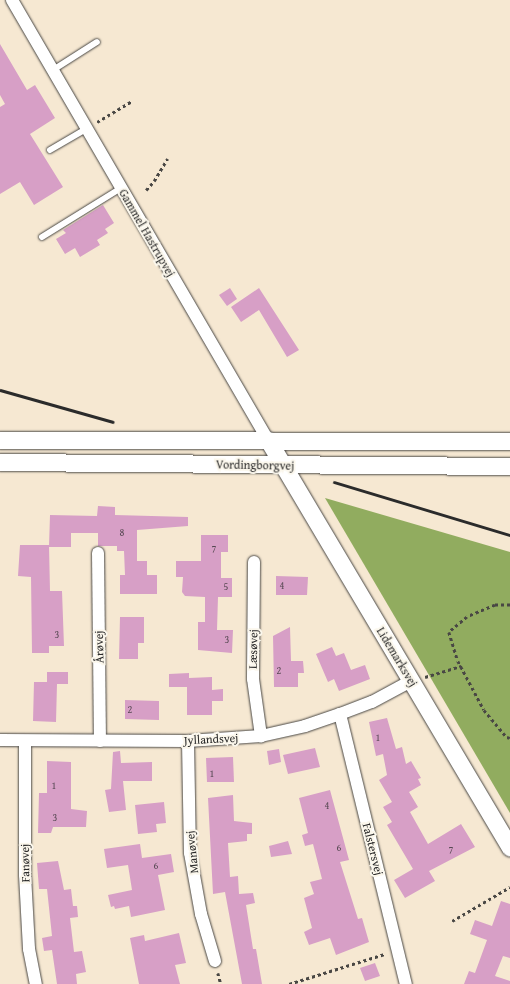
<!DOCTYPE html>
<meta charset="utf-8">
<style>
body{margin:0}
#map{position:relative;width:510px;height:984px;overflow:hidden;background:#f6e8d2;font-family:"Gentium Book Plus",serif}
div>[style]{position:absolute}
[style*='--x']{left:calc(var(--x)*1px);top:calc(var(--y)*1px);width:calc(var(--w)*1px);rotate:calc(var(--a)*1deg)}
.forest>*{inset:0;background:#91ac5f}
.building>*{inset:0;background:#d79fc6}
.path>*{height:2.5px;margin-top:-1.25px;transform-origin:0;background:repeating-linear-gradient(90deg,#494744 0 3px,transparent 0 6px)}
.roads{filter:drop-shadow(0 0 1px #494744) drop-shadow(0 0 1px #494744)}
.lane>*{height:6px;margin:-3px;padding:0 3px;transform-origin:3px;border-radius:3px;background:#fff}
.street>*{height:12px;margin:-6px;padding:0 6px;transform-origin:6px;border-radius:6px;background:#fff}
.secondary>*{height:17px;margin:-8.5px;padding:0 8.5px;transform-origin:8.5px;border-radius:8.5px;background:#fff}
.rail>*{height:3px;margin:-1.5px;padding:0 1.5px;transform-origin:1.5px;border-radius:1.5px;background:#2b2b2b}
span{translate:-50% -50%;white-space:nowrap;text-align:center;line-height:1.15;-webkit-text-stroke:4px #fbf7ec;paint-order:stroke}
.number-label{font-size:10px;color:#564852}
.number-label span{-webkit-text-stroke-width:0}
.street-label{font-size:12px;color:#2b2b2b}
</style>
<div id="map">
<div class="forest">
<i style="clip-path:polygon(325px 498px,510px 552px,510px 813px)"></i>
</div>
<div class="building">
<i style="clip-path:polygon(0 44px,27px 90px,35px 85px,55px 118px,30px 134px,63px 187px,34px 205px,20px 182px,0 194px,0 107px,5px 104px,0 95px)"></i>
<i style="clip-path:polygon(103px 205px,114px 223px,105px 229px,108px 233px,97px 240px,100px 245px,80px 257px,75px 248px,65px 254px,56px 239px,66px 233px,63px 230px)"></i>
<i style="clip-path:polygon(230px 288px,237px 299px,227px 306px,219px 295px)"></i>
<i style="clip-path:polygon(259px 288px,299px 350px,287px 357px,259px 310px,241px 322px,231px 307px)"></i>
<i style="clip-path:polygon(98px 506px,115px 507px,115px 515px,188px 517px,188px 526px,137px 530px,137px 561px,147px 561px,147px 575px,157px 575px,157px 594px,120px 594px,120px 575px,125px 575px,124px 551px,117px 551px,117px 546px,98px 546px,98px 533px,71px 533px,71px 547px,49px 547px,50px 515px,97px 516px)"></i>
<i style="clip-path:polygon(201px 535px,228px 535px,228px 552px,221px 552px,221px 578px,232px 578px,232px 597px,218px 597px,217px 630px,233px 630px,232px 653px,198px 650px,198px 622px,205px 622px,205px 597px,185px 596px,182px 592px,183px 577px,176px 577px,176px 561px,201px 561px)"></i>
<i style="clip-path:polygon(20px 545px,49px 545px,50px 591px,62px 591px,64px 646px,49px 646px,49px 653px,32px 653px,31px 577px,18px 576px)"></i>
<i style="clip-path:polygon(276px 576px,308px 577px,307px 595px,276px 595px)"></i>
<i style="clip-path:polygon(120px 617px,144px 617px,144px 643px,138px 643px,138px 659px,119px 659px)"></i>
<i style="clip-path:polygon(290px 627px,291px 661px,303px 661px,304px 673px,298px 673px,298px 687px,274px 687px,273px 636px)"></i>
<i style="clip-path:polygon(332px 647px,336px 656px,344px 653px,351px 670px,365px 665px,370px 679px,339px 691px,334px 679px,328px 682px,316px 654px)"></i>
<i style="clip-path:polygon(47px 672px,68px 672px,68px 684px,57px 684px,56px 722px,33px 721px,34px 682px,47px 682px)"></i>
<i style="clip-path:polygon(189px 673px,189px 678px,212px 677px,212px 690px,223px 689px,223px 701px,212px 701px,212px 715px,187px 715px,187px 687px,169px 687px,169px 674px)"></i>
<i style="clip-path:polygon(125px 700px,159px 701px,159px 720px,125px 719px)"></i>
<i style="clip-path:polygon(387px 718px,396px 749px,402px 747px,406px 764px,411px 761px,421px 778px,418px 779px,421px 785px,409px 792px,418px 807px,410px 812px,428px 844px,461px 824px,475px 847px,429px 871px,435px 881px,405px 898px,394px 880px,413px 869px,387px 825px,392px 822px,383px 807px,392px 802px,379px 780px,387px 775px,383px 754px,376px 756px,369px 722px)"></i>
<i style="clip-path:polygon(315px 748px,320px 767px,288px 774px,283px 755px)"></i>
<i style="clip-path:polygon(279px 749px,281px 762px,269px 765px,267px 751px)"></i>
<i style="clip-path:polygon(120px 751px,121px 763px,152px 762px,152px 781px,123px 781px,126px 810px,109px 812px,105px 790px,111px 789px,113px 752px)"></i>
<i style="clip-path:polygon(233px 757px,234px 782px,207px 782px,206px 758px)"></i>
<i style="clip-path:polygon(47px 761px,71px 762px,71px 809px,87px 811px,86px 827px,53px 827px,51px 833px,38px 833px,39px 793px,47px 793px)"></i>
<i style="clip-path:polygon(330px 790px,349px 860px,340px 862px,358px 919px,362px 918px,369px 942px,336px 955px,330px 938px,309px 945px,304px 932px,312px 928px,304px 898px,314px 894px,310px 882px,322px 879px,313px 844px,305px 846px,302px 835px,308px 833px,299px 798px)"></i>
<i style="clip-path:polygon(233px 795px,234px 821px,252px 823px,252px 834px,247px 834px,247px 841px,228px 843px,230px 877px,238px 876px,239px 894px,253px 893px,255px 903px,246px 905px,253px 949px,256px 949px,262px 984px,242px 984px,225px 892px,213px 894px,208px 798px)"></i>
<i style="clip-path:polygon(164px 802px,166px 823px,156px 824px,157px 832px,138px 834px,135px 805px)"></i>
<i style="clip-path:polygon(288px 841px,292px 854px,271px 857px,269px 846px)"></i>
<i style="clip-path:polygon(140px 844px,142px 858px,171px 854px,174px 872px,158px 875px,165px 910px,131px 917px,129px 906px,115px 909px,114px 906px,111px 907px,108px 895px,132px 890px,128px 865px,107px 868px,104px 849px)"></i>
<i style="clip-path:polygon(58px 861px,64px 890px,71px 889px,73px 906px,77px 906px,78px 917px,70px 918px,74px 952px,82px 951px,86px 972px,76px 974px,77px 984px,57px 984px,52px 950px,44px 951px,42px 938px,52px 936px,47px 889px,39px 889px,37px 863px)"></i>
<i style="clip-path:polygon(501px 901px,510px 904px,510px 958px,503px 956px,495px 976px,510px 981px,510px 984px,464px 984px,469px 971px,475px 973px,487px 940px,470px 934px,475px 920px,492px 926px)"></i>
<i style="clip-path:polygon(179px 933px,186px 963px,175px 965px,180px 984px,139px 984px,130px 938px,144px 935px,145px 941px)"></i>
<i style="clip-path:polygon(375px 963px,380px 976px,365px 981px,360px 968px)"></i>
</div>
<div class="path">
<i style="--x:97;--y:122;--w:41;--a:-31"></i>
<i style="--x:146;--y:190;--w:12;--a:-48"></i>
<i style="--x:154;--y:181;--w:26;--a:-59"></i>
<i style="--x:510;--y:605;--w:15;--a:180"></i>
<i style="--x:495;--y:605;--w:30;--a:157"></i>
<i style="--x:467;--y:617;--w:23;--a:140"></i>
<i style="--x:449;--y:632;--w:30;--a:73"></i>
<i style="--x:458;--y:661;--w:55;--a:62"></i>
<i style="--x:484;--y:710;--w:35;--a:50"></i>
<i style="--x:507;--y:737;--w:3;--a:18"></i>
<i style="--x:425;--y:677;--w:38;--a:-17"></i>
<i style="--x:452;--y:921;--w:67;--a:-30.4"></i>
<i style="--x:218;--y:973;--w:11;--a:75"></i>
<i style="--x:289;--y:984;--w:101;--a:-17.4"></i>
</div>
<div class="roads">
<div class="lane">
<i style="--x:53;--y:70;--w:52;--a:-32.5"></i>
<i style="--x:50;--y:150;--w:42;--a:-30.3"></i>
<i style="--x:42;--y:237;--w:93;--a:-31.8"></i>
</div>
<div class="street">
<i style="--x:12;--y:0;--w:509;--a:59.81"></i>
<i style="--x:98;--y:553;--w:188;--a:89.4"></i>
<i style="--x:254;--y:562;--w:117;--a:90.5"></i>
<i style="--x:253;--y:679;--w:58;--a:82"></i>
<i style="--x:340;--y:714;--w:278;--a:76.3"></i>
<i style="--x:0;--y:740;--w:188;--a:0.3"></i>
<i style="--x:188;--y:741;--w:73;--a:-3.9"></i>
<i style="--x:261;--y:736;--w:45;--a:-12.8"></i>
<i style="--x:305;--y:726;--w:37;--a:-19"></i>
<i style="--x:340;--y:714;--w:34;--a:-21"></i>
<i style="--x:372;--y:702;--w:44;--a:-28.3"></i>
<i style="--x:25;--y:741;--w:134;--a:90"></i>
<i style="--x:25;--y:875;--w:74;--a:86.9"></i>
<i style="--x:29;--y:949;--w:36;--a:79"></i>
<i style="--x:188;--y:741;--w:112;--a:89"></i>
<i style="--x:190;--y:853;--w:62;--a:79.8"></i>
<i style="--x:201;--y:914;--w:49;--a:73.4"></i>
</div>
<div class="secondary">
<i style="--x:0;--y:440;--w:510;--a:0.11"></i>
<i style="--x:268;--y:440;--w:474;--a:59.3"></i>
<i style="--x:0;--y:462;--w:510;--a:0.45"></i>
</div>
</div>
<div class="rail">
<i style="--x:0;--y:390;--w:117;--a:15.8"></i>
<i style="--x:334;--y:482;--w:184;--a:16.8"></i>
</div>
<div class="number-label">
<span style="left:122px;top:533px">8</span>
<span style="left:214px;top:549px">7</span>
<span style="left:282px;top:586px">4</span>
<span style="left:226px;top:587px">5</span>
<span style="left:57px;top:635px">3</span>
<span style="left:227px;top:640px">3</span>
<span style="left:279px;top:671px">2</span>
<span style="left:130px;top:710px">2</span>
<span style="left:378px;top:738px">1</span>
<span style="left:212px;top:774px">1</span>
<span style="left:54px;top:786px">1</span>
<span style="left:327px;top:806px">4</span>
<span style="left:55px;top:818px">3</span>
<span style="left:339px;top:848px">6</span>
<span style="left:451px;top:850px">7</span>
<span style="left:156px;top:866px">6</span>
</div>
<div class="street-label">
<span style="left:147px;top:233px;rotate:60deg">Gammel Hastrupvej</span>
<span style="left:255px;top:465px;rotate:1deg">Vordingborgvej</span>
<span style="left:99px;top:647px;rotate:-91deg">Årøvej</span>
<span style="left:253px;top:649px;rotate:-89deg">Læsøvej</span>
<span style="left:397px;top:657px;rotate:59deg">Lidemarksvej</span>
<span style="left:211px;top:739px;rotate:-3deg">Jyllandsvej</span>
<span style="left:373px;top:849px;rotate:76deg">Falstersvej</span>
<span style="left:192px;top:852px;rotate:-96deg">Manøvej</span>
<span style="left:25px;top:863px;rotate:-91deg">Fanøvej</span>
</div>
</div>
